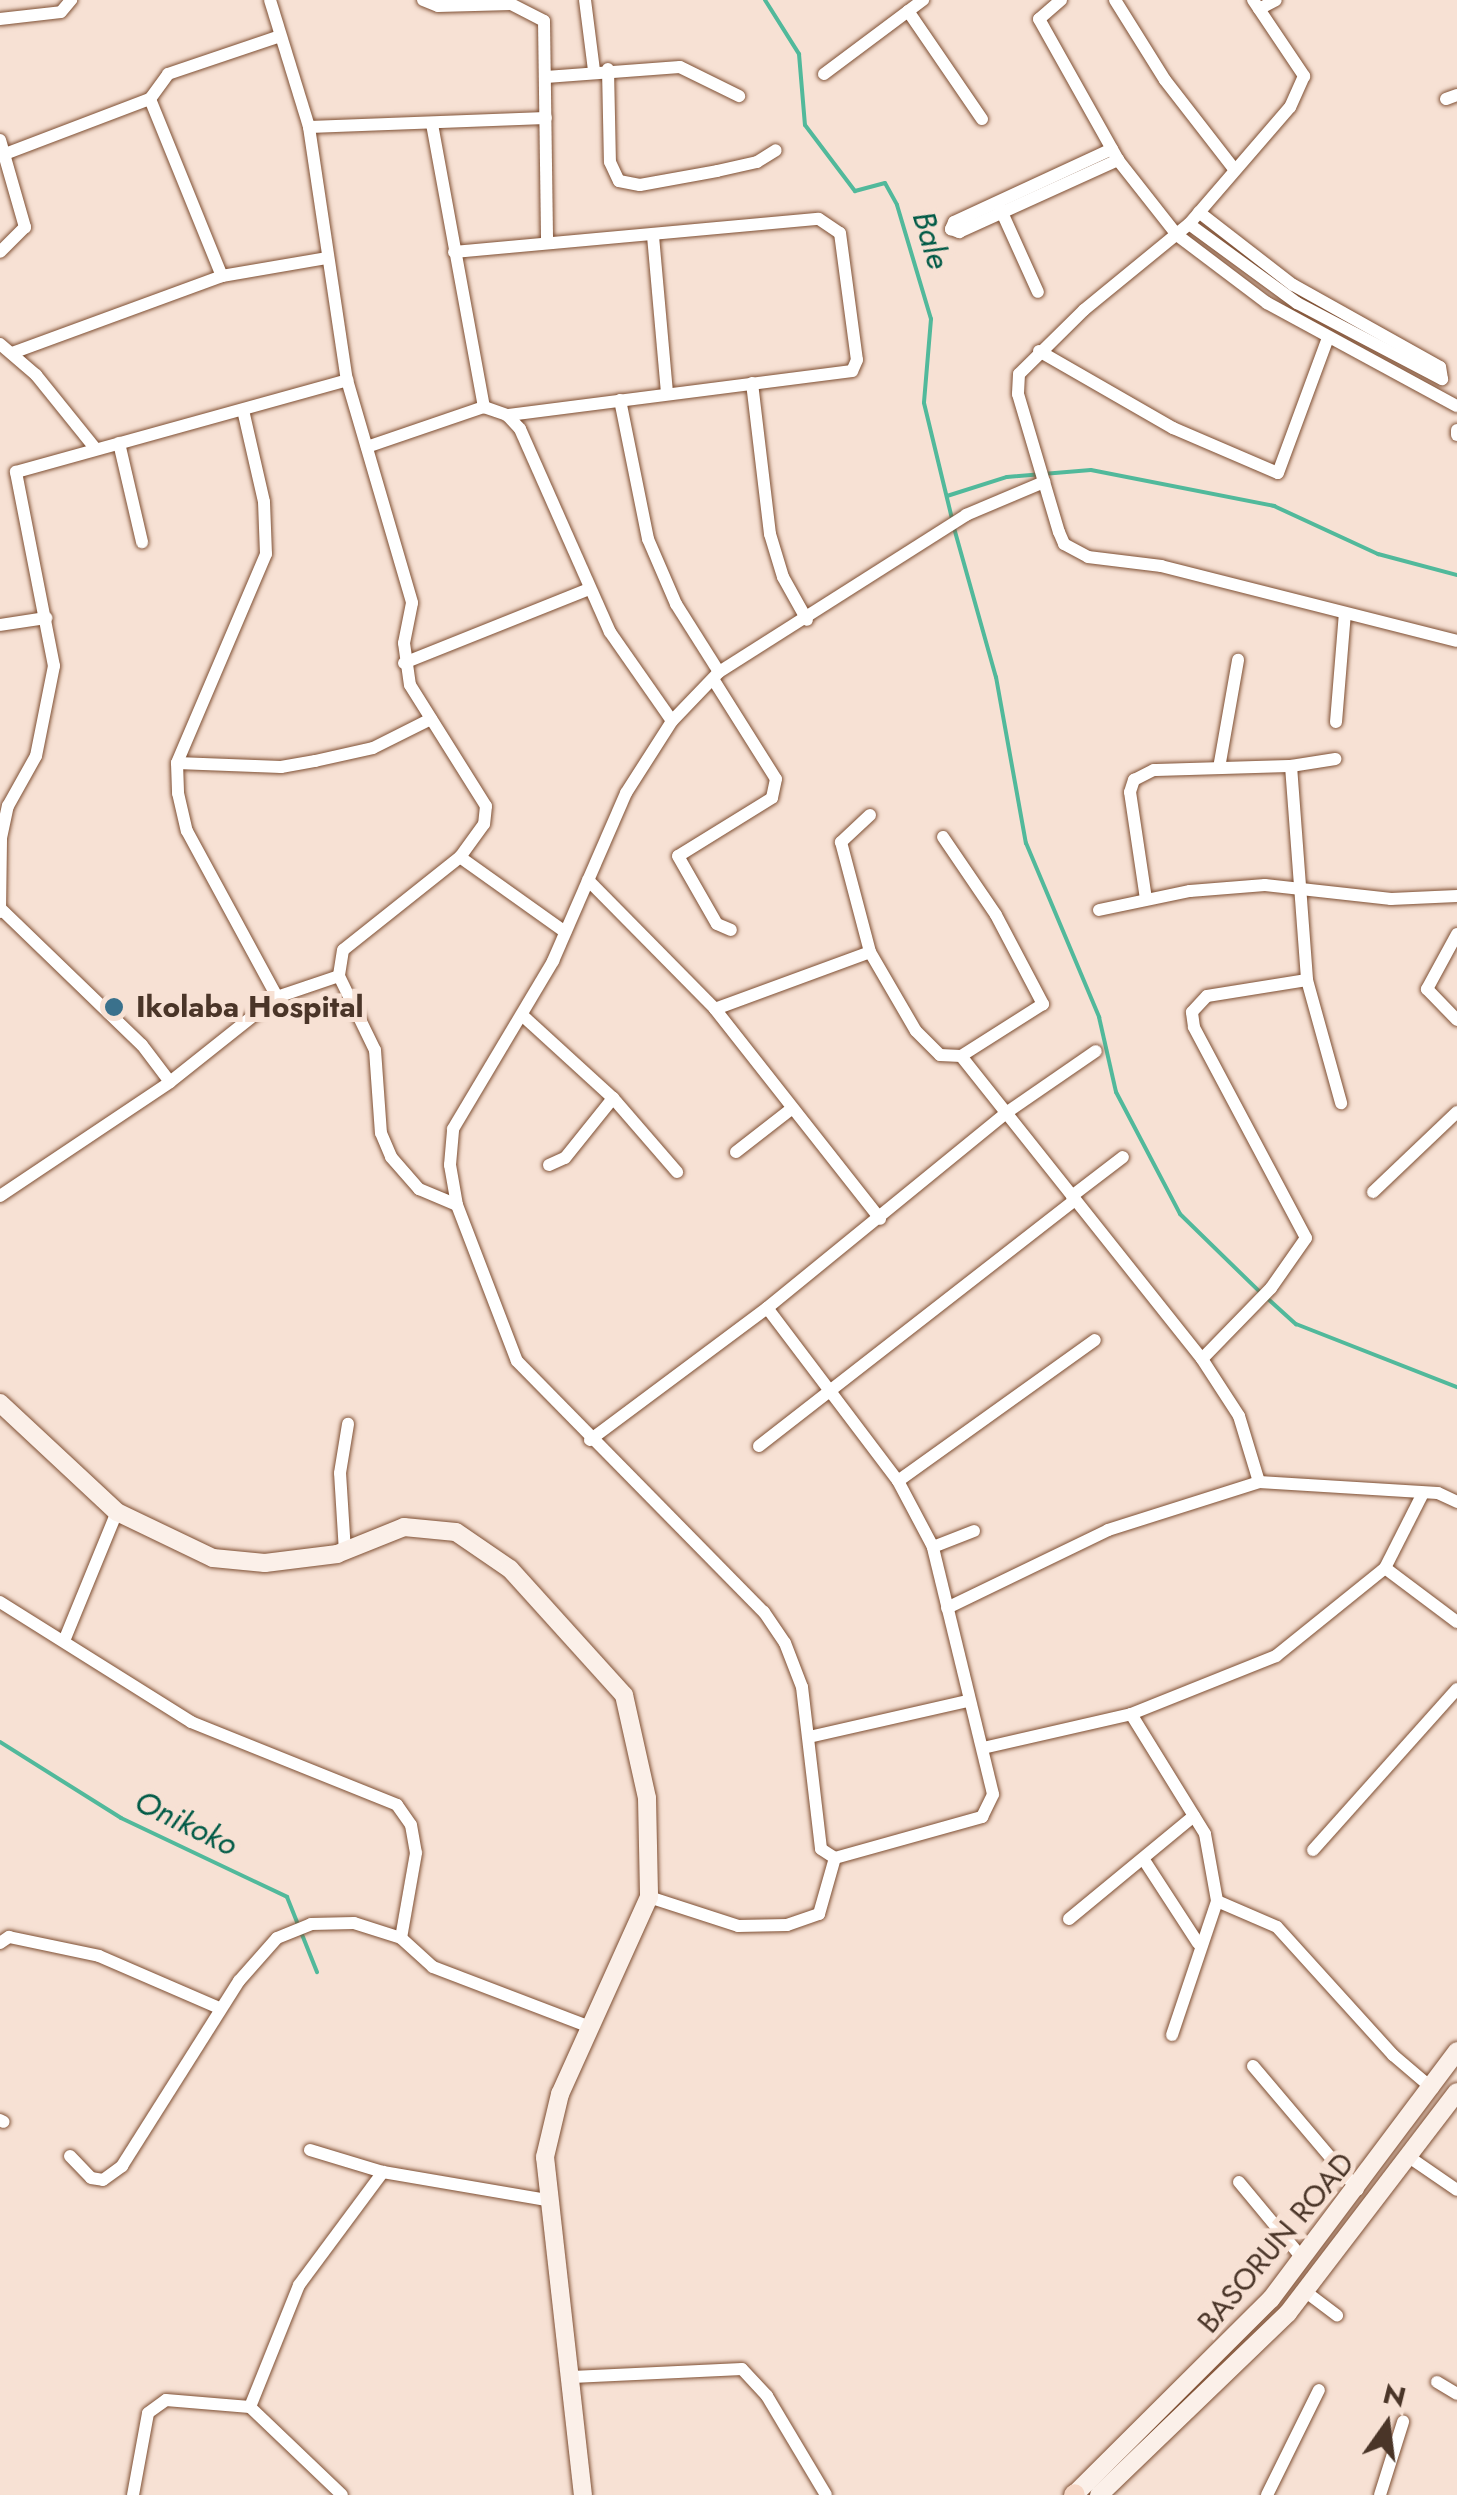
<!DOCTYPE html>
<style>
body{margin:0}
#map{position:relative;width:1457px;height:2495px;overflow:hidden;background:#f7e1d4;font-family:Jost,sans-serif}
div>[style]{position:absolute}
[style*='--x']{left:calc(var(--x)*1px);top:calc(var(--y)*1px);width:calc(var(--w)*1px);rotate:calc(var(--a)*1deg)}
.stream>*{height:4px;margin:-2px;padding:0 2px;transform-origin:2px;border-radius:2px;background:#51b99b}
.roads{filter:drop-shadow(0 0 2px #7e4f33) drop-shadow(0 0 2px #7e4f33)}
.minor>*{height:12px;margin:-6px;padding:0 6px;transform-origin:6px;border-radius:6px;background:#fff}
.secondary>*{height:18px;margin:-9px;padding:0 9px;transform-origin:9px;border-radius:9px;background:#fbf0e9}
.trunk>*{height:20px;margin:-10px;padding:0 10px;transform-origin:10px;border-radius:10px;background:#f6d7c6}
.dots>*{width:28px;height:28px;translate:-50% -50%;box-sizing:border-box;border:5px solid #f7e1d4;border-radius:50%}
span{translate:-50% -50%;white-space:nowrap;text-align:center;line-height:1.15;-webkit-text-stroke:10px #f7e1d4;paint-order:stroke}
.poi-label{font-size:30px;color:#4a3528;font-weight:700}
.left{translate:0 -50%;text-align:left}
.street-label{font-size:30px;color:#4a3528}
.water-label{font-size:32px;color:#005a46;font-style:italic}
.north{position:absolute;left:1337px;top:2375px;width:100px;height:100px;-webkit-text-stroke:8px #f7e1d4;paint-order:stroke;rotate:14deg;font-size:28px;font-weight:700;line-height:40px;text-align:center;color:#4a3528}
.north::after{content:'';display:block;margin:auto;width:35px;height:45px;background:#4a3528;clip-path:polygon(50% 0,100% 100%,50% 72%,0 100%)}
</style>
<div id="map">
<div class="stream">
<i style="--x:765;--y:0;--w:64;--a:57.8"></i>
<i style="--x:799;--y:54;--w:71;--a:85.2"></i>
<i style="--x:805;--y:125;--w:83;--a:52.9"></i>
<i style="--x:855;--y:191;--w:31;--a:-15"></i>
<i style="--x:885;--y:183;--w:25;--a:61"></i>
<i style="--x:897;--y:205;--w:119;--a:73.4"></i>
<i style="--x:931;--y:319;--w:84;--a:94.8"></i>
<i style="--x:924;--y:403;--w:119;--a:76.4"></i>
<i style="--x:947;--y:496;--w:63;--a:-17.6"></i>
<i style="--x:1007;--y:477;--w:84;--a:-4.8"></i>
<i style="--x:1091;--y:470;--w:187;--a:11.1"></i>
<i style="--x:1274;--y:506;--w:115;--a:24.8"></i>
<i style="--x:1378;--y:554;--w:82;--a:14.9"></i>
<i style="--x:954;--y:528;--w:155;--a:74.3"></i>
<i style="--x:996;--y:677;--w:169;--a:79.8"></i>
<i style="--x:1026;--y:843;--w:189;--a:67.2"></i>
<i style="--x:1099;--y:1017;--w:77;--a:77.2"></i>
<i style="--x:1116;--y:1092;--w:138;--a:62.3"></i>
<i style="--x:1180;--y:1214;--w:113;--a:44.3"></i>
<i style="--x:1268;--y:1299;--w:38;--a:42"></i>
<i style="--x:1296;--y:1324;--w:173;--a:21.4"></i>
<i style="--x:0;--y:1742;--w:143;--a:32.1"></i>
<i style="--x:121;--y:1818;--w:184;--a:25.4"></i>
<i style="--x:287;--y:1897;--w:81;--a:68.2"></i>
</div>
<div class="roads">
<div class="minor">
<i style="--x:270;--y:0;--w:133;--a:72.9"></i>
<i style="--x:309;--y:127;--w:256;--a:81.5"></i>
<i style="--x:347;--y:380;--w:232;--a:73.7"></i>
<i style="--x:412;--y:603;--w:41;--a:101.3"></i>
<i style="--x:404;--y:643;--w:42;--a:81.9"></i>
<i style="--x:410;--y:685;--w:143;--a:57.9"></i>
<i style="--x:486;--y:806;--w:18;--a:96"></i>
<i style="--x:484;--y:824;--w:41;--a:126"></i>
<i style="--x:460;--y:857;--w:149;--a:141.5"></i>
<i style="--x:343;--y:950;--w:26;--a:99"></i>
<i style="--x:339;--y:976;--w:82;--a:64.1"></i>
<i style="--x:375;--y:1050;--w:83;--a:85.9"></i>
<i style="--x:381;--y:1133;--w:26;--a:67"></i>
<i style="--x:391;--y:1157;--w:43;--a:48.8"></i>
<i style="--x:419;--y:1189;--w:41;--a:22.8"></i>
<i style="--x:457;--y:1205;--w:167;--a:69"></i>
<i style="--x:517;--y:1361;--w:352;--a:45.5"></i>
<i style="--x:764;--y:1612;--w:37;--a:56"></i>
<i style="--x:785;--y:1643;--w:47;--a:68.9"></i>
<i style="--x:802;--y:1687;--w:163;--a:83.3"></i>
<i style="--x:821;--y:1849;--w:17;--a:33"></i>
<i style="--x:835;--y:1858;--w:153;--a:-15.6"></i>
<i style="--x:982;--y:1817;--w:25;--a:-64"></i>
<i style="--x:993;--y:1794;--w:254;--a:-103.7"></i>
<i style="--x:933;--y:1547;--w:75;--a:-117.9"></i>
<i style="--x:898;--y:1481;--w:217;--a:-127.1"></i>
<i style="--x:423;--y:0;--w:16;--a:22"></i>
<i style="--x:438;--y:6;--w:73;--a:-1.6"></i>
<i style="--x:511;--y:4;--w:37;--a:27"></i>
<i style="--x:544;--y:21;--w:219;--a:89.2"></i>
<i style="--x:585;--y:0;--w:71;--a:82.7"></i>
<i style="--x:1061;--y:0;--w:29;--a:139"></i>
<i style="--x:1039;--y:19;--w:162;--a:60.7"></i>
<i style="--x:1118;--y:160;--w:95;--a:51.8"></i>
<i style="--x:1177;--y:235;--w:113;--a:37.1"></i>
<i style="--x:1267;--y:303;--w:216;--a:28.5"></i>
<i style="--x:1115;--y:0;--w:94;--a:58"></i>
<i style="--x:1165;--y:80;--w:113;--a:52.2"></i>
<i style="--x:1253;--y:0;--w:92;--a:56.1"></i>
<i style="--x:1304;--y:76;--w:34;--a:114"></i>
<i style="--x:1290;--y:107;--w:155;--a:130.8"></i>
<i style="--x:1189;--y:224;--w:136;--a:140.7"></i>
<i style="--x:1084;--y:310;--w:91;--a:135.4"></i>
<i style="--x:1019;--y:374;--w:20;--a:93"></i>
<i style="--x:1018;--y:394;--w:144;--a:73.5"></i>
<i style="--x:1059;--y:532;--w:13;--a:67"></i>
<i style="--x:1064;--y:544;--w:27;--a:28"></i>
<i style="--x:1088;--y:557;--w:74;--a:7"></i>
<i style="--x:1161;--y:566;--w:305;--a:14.2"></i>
<i style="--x:1259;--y:9;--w:19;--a:-28"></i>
<i style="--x:908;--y:11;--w:131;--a:55.6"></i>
<i style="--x:0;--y:19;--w:61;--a:-6.5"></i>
<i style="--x:61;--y:12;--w:16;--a:-50"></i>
<i style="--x:608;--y:69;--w:93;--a:88.8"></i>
<i style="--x:610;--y:162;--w:21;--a:65"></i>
<i style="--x:619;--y:181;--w:21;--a:11"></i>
<i style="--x:640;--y:185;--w:78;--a:-10.3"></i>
<i style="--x:717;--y:171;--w:41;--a:-12.7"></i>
<i style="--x:757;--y:162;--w:22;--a:-32"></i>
<i style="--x:824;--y:74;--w:124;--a:-36.8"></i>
<i style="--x:546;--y:77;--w:134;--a:-4.3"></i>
<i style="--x:680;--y:67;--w:66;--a:26.2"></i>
<i style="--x:150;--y:99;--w:191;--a:67.9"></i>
<i style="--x:1446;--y:99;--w:12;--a:-20"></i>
<i style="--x:432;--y:124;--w:288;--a:79.6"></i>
<i style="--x:484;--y:407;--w:24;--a:19"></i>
<i style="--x:507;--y:415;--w:19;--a:47"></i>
<i style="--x:520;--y:429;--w:222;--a:66.1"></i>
<i style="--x:610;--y:632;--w:108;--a:55.1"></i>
<i style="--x:309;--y:127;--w:237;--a:-2.2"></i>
<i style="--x:0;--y:140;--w:91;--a:74"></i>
<i style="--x:25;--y:227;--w:35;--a:135"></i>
<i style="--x:1112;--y:149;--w:174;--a:155.2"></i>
<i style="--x:954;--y:222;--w:8;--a:113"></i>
<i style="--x:951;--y:229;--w:9;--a:21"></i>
<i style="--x:959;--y:232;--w:175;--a:-24.4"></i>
<i style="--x:5;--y:154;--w:155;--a:-20.8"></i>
<i style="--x:150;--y:99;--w:31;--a:-54"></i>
<i style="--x:168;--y:74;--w:118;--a:-18.7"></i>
<i style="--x:1000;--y:208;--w:92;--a:65.7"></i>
<i style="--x:1189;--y:224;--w:134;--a:36.2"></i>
<i style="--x:1297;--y:303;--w:164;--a:27.7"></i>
<i style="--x:1442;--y:379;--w:12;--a:-99"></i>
<i style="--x:1440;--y:367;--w:168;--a:-150.8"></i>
<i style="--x:1293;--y:285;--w:119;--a:-142.2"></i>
<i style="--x:653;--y:236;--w:157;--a:84.9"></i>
<i style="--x:454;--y:252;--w:366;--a:-5.2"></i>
<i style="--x:819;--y:219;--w:25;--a:34"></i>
<i style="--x:840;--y:233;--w:128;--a:82.4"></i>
<i style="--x:857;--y:360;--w:12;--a:114"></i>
<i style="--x:852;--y:371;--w:348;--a:172.7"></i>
<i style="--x:0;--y:344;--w:48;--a:40.7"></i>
<i style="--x:36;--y:375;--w:92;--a:51.1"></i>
<i style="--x:1039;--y:351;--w:155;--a:29.9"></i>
<i style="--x:1173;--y:428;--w:114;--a:23.2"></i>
<i style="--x:1278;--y:473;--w:144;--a:-69.7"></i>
<i style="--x:12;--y:353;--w:224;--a:-20.1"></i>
<i style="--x:222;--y:276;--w:107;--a:-9.7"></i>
<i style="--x:752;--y:383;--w:152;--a:83.2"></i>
<i style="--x:770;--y:534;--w:45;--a:73.2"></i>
<i style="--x:783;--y:577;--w:49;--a:60.8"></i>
<i style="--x:620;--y:400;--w:142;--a:78.6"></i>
<i style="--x:648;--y:539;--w:71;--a:66.7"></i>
<i style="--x:676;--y:604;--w:80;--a:57.7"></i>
<i style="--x:243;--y:410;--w:94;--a:77.1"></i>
<i style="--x:264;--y:502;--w:52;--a:87.8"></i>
<i style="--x:266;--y:554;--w:227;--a:113.1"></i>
<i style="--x:177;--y:763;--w:30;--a:88"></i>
<i style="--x:178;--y:793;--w:39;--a:77"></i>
<i style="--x:187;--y:831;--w:189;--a:61.5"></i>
<i style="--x:1457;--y:430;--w:5;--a:90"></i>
<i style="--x:119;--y:443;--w:102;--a:76.9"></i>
<i style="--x:367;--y:447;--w:124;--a:-18.9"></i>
<i style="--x:0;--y:625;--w:47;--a:-8.7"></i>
<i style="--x:404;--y:663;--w:199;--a:-21.8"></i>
<i style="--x:713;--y:679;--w:118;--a:57.8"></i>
<i style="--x:776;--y:779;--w:19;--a:102"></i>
<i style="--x:772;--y:798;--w:110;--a:148.3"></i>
<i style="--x:678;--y:856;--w:78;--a:60.2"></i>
<i style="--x:717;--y:924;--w:15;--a:23"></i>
<i style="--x:1336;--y:722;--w:109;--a:-85.3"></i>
<i style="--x:177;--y:763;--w:104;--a:2.2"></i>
<i style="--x:281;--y:767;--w:35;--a:-10"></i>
<i style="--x:315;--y:761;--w:59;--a:-12.6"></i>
<i style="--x:373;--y:748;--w:65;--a:-26.6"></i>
<i style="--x:1291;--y:766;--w:45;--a:-9"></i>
<i style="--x:1219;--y:768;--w:110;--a:-80"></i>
<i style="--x:870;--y:815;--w:40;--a:137"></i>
<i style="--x:841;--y:842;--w:114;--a:75.2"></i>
<i style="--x:870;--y:952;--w:91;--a:59.8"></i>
<i style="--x:916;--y:1031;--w:34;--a:45"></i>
<i style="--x:940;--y:1055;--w:21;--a:3"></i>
<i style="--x:961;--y:1056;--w:387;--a:51.5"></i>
<i style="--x:1202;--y:1359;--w:68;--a:57"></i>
<i style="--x:1239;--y:1416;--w:69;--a:73.1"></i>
<i style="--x:943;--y:837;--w:94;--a:55.8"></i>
<i style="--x:996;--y:915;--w:101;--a:62.2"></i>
<i style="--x:1043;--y:1004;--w:97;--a:147.6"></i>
<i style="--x:460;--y:857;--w:129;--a:35.5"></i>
<i style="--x:588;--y:880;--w:181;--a:45.4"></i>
<i style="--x:715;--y:1009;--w:267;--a:51.8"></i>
<i style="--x:1146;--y:899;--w:108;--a:-98.5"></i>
<i style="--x:1130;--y:792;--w:13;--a:-72"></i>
<i style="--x:1134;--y:780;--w:22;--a:-27"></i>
<i style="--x:1154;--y:770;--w:137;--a:-1.7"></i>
<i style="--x:1291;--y:766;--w:215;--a:85.7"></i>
<i style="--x:1307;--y:980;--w:128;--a:74.5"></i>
<i style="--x:0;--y:908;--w:197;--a:44"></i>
<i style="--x:142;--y:1045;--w:46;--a:52.9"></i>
<i style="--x:1099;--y:910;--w:93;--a:-11.8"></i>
<i style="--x:1190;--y:891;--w:75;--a:-4.6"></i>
<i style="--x:1265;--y:885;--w:127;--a:6.3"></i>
<i style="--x:1391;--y:899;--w:66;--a:-2.6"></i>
<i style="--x:0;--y:912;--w:74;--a:-89.2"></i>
<i style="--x:1;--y:838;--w:33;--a:-78"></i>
<i style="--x:8;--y:806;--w:57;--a:-60.8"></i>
<i style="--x:36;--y:756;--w:92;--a:-78.7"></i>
<i style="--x:54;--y:666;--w:198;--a:-101.1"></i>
<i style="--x:16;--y:472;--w:344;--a:-15.5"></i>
<i style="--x:1457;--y:934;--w:63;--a:118.6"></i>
<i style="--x:1427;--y:989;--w:43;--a:45.9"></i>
<i style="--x:715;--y:1009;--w:165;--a:-20.2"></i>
<i style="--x:522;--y:1015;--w:123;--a:42.4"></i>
<i style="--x:613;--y:1098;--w:98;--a:49.1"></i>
<i style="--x:736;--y:1152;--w:68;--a:-37.9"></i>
<i style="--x:549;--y:1165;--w:17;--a:-24"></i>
<i style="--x:565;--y:1158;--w:77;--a:-51.3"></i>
<i style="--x:1373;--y:1192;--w:116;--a:-43.6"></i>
<i style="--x:0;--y:1196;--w:205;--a:-33.8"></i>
<i style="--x:170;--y:1082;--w:137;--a:-38.5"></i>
<i style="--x:277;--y:997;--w:65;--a:-18.7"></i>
<i style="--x:1072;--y:1196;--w:64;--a:-37.4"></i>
<i style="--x:457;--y:1205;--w:41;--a:-99.9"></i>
<i style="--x:450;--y:1165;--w:36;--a:-85"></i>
<i style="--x:453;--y:1129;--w:196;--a:-59.2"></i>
<i style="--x:553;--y:961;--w:183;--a:-66.5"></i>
<i style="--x:626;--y:793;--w:85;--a:-57.4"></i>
<i style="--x:672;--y:721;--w:68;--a:-46.2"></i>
<i style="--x:719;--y:672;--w:293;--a:-32.4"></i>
<i style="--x:966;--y:515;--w:85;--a:-22.9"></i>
<i style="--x:1202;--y:1359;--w:99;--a:-45.8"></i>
<i style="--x:1271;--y:1288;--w:61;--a:-55"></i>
<i style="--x:1306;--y:1238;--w:239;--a:-118"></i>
<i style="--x:1194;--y:1027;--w:15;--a:-98"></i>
<i style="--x:1192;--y:1012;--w:22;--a:-47"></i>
<i style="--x:1207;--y:996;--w:101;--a:-9.1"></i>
<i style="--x:590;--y:1440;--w:221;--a:-36.7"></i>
<i style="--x:767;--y:1308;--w:308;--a:-39.2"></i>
<i style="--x:1006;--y:1113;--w:109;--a:-34.6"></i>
<i style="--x:759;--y:1446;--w:400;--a:-37.9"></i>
<i style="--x:898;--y:1481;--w:242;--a:-35.6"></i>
<i style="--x:933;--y:1547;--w:44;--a:-21.3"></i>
<i style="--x:345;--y:1552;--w:79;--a:-93.6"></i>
<i style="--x:340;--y:1473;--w:50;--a:-80.7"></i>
<i style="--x:1385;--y:1568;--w:90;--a:36.9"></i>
<i style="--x:0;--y:1602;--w:226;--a:32.1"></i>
<i style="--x:191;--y:1722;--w:222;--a:21.9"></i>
<i style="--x:397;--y:1805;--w:24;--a:55"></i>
<i style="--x:411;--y:1825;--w:28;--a:80"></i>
<i style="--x:416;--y:1853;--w:86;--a:100"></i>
<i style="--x:947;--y:1608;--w:179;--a:-25.8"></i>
<i style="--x:1108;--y:1530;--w:158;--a:-17.6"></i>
<i style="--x:1259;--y:1482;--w:179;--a:3.5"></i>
<i style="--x:1438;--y:1493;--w:21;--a:25"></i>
<i style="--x:64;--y:1641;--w:139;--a:-67.7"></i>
<i style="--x:1131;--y:1714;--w:141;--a:58.3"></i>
<i style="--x:1205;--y:1834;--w:68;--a:79.8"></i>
<i style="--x:1217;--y:1901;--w:65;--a:23.4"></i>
<i style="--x:1277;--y:1927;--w:173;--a:47.8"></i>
<i style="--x:1393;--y:2055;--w:52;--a:40.4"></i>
<i style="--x:809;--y:1737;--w:163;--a:-12.8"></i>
<i style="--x:983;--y:1748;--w:152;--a:-12.9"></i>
<i style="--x:1131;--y:1714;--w:156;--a:-21.8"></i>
<i style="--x:1276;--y:1656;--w:140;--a:-38.9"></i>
<i style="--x:1385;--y:1568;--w:84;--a:-63.1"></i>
<i style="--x:1313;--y:1850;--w:216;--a:-48.2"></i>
<i style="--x:1144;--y:1860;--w:99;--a:57"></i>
<i style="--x:649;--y:1897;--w:94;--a:18"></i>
<i style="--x:738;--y:1926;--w:49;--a:-1.2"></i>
<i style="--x:787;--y:1925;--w:34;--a:-19"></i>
<i style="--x:819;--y:1914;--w:58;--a:-74.1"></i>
<i style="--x:1069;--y:1919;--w:162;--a:-39.5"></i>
<i style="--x:0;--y:1943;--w:11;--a:-34"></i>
<i style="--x:9;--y:1937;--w:92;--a:11.9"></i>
<i style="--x:99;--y:1956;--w:131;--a:23.4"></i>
<i style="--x:1172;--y:2035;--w:141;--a:-71.4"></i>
<i style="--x:1253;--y:2066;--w:162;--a:49.7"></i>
<i style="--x:0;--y:2120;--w:4;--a:27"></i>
<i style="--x:310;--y:2150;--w:76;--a:16.8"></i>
<i style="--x:383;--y:2172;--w:166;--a:9.7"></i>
<i style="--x:70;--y:2156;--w:30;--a:46"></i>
<i style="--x:91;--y:2178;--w:12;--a:9"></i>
<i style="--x:103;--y:2180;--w:24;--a:-36"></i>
<i style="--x:122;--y:2166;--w:219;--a:-57.7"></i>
<i style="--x:239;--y:1981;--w:57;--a:-48.5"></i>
<i style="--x:277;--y:1938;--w:37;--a:-22"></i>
<i style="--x:311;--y:1924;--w:43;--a:-1.3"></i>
<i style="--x:354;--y:1923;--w:49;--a:17.7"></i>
<i style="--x:401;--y:1938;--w:43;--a:42.2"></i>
<i style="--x:433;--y:1967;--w:168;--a:20.9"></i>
<i style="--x:1409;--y:2157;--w:58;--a:34.5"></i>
<i style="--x:1239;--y:2182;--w:100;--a:50.3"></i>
<i style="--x:1306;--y:2292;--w:39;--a:37"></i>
<i style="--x:572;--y:2377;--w:170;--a:-2.7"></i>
<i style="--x:742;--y:2369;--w:37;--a:47"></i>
<i style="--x:767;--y:2396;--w:115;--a:59.2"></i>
<i style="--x:1437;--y:2382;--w:23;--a:31"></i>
<i style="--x:250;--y:2407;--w:131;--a:-68.1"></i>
<i style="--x:299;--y:2285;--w:141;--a:-53.4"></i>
<i style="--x:133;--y:2495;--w:83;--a:-79.6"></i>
<i style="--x:148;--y:2413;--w:22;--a:-36"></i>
<i style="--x:166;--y:2400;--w:84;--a:4.8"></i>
<i style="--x:250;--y:2407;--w:127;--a:43.7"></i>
<i style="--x:1267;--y:2495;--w:117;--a:-63.7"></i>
<i style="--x:1380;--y:2495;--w:77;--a:-72.5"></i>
</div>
<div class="secondary">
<i style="--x:0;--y:1403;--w:160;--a:43"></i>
<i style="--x:117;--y:1512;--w:106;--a:25.6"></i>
<i style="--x:213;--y:1558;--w:52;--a:5.5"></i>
<i style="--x:265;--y:1563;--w:73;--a:-7.1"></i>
<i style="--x:337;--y:1554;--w:72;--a:-21.9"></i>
<i style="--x:404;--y:1527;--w:52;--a:5.5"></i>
<i style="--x:456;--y:1532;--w:65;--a:34.4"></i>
<i style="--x:510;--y:1569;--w:170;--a:47.9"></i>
<i style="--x:624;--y:1695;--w:106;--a:77.4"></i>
<i style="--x:647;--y:1798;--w:99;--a:88.8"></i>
<i style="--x:649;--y:1897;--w:216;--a:114.3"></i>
<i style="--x:560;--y:2094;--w:65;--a:103.4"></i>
<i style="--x:545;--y:2157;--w:340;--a:83.6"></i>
<i style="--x:1074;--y:2495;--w:278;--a:-44.9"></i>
<i style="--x:1271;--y:2299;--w:310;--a:-53.1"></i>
<i style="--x:1099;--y:2495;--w:262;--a:-43.9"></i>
<i style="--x:1288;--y:2313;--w:278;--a:-52.6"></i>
</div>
<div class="trunk">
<i style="--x:1074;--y:2495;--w:1;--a:-45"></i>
</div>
</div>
<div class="dots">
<i style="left:114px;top:1007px;background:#3a718c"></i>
</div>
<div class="poi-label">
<span class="left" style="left:136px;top:1007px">Ikolaba Hospital</span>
</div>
<div class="street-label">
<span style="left:1276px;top:2243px;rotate:-50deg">BASORUN ROAD</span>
</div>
<div class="water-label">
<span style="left:931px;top:240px;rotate:73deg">Bale</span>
<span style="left:186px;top:1823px;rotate:26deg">Onikoko</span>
</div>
<div class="north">N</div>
</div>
